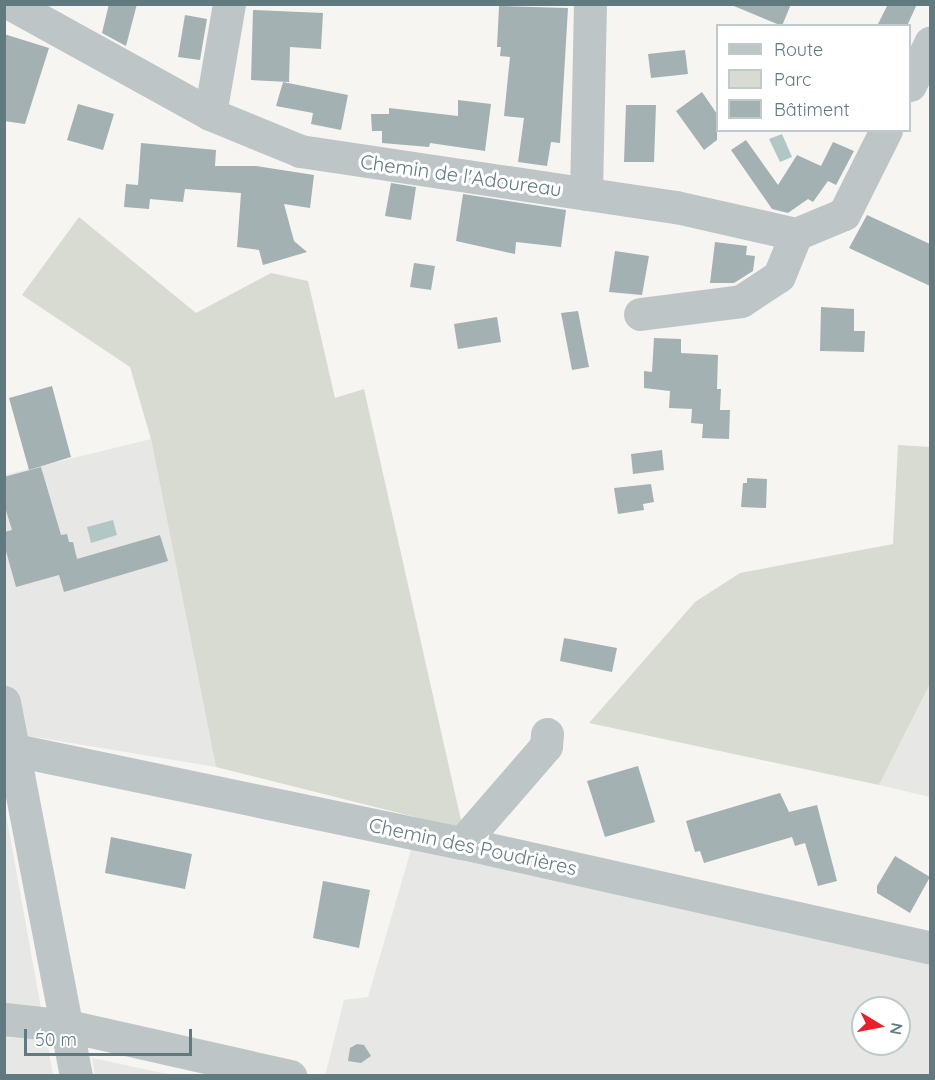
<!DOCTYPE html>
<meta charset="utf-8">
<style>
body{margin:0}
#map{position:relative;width:935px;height:1080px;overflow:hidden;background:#f6f5f2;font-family:Quicksand,sans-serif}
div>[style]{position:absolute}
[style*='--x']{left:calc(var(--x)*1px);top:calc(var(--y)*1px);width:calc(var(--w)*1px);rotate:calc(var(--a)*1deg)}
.built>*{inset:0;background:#e7e7e6}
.green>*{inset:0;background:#d8dbd1}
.water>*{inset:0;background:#b3c6c6}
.building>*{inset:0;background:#a3b1b3}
.minor>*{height:33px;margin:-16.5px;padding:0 16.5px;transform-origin:16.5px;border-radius:16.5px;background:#bec5c7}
span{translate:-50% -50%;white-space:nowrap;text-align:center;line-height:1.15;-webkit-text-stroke:6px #fff;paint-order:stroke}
.street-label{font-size:20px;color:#607a7f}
.frame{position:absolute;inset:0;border:6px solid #607a7f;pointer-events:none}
.legend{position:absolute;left:716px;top:24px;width:195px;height:108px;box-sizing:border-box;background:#fff;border:2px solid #bfcacc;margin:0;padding:8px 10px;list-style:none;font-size:18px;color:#607a7f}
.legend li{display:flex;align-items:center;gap:12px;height:30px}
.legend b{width:30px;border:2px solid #bfcacc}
.north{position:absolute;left:851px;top:996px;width:60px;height:60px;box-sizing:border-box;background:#fff;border:2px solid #bfcacc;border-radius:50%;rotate:100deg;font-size:16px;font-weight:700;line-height:24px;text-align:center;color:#607a7f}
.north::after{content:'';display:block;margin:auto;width:21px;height:27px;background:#e91f2b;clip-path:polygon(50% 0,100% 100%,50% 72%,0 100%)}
.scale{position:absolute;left:24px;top:1029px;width:168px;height:27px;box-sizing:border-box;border:3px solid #607a7f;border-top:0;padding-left:8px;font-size:18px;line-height:21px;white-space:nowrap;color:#607a7f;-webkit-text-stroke:4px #fff;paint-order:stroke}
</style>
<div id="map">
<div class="built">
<i style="clip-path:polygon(151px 439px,216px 767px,5px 732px,4px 475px)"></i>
<i style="clip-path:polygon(930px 684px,930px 797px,879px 785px)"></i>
<i style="clip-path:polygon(4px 803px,48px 1047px,53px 1075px,5px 1075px)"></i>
<i style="clip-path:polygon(evenodd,411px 850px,930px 958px,930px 1075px,325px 1076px,344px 1000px,368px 997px,411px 850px,863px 1008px,899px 1008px,899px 1044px,863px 1044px,863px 1008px)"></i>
<i style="clip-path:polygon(92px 1058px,172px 1075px,95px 1075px)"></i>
</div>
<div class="green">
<i style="clip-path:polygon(79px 217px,196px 313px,271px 273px,308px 281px,335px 398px,364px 389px,463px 829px,216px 767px,151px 439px,130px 367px,22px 295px)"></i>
<i style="clip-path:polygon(898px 445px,930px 447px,930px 684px,879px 785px,589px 723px,695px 602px,740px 573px,893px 544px)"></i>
</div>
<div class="water">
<i style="clip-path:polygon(782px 134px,792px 157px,780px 162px,769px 139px)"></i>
<i style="clip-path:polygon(113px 520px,117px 535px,91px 543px,87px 527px)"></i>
</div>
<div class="building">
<i style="clip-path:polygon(109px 4px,137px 4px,126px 46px,102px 33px)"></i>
<i style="clip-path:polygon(729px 4px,791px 4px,782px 26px)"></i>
<i style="clip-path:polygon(888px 4px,917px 4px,907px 26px,877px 26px)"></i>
<i style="clip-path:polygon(499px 6px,568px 8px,560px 143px,551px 142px,547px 166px,518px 162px,524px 118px,504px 116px,510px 57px,500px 56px,501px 47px,497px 47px)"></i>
<i style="clip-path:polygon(253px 10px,323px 13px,321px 49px,290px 47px,289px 82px,251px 80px)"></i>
<i style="clip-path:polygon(185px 15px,207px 19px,200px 60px,178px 57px)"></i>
<i style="clip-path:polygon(4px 34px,49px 48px,25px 124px,4px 121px)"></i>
<i style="clip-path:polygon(685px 50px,688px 74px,651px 78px,648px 54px)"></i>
<i style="clip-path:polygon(283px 82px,348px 95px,341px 130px,311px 124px,313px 113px,276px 106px)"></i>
<i style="clip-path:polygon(702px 92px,717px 114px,717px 140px,704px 150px,676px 111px)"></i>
<i style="clip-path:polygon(458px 100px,491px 104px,485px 151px,430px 143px,429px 147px,382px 143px,382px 131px,372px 131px,371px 114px,389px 114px,389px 108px,458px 116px)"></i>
<i style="clip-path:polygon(78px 104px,114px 114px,103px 150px,67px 140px)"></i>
<i style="clip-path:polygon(626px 105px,656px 105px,654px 162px,624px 162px)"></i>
<i style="clip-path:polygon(746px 140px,778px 185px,797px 155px,821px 166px,833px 142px,854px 151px,836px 185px,828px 181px,813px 202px,808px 199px,788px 213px,772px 209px,731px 150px)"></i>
<i style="clip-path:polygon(141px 143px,216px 150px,215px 166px,256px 166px,314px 175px,310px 208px,284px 204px,294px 241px,307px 252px,263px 265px,259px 250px,237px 247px,241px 193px,185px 189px,183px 202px,150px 199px,149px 209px,124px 207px,126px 184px,138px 185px)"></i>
<i style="clip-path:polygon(391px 183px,416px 187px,411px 220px,385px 216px)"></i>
<i style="clip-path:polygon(463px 194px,566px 210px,561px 247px,516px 242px,515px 254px,456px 241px)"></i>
<i style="clip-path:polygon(867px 215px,930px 244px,930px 286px,849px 248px)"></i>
<i style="clip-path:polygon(715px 242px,747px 246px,746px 255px,755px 256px,753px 271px,734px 283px,710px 283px)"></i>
<i style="clip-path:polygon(615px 251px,649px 256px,642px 295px,609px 292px)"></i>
<i style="clip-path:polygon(414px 263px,435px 266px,431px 290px,410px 287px)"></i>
<i style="clip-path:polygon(821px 307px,854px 309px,854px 331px,865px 331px,864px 352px,820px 351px)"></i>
<i style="clip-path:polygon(578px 311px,589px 367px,572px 370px,561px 313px)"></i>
<i style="clip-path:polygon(497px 317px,501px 342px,458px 349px,454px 324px)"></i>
<i style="clip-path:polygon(654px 338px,681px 339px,681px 353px,718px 355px,717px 389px,721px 389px,720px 410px,730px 410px,729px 439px,702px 438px,703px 424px,691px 423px,692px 409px,669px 408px,670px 391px,644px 388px,644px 371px,652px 372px)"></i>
<i style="clip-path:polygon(52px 386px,71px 457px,29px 470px,9px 398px)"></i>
<i style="clip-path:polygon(662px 450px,664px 470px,633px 474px,631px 454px)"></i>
<i style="clip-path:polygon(41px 467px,61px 535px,67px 534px,69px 542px,73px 542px,77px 559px,160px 535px,168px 561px,64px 592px,59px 575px,16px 587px,4px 544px,4px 532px,12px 530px,4px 504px,4px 477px)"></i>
<i style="clip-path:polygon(747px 478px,767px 479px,766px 508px,741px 507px,743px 483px,747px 483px)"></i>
<i style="clip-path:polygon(651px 484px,654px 502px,643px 504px,644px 510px,618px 514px,614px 488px)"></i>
<i style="clip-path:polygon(564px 638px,617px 648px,612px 672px,560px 661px)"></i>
<i style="clip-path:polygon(638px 766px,655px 822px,605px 837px,587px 781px)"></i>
<i style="clip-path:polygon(780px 793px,789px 812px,817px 805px,837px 881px,818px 886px,805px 843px,795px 846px,792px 837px,704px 863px,700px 851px,695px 852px,686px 821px)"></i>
<i style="clip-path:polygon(111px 837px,192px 854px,185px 889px,105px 873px)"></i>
<i style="clip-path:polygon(895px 856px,930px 877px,910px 913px,877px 893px,877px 886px)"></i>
<i style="clip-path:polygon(323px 881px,370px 890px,359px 948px,313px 938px)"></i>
<i style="clip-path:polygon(357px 1044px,364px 1045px,371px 1056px,361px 1063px,348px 1061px,350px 1048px)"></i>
</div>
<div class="minor">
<i style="--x:11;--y:4;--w:227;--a:28.9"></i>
<i style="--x:210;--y:114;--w:97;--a:22.3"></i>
<i style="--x:300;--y:151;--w:380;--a:8.5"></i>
<i style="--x:676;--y:207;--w:123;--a:12.7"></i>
<i style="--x:796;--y:234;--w:52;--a:-22.6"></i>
<i style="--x:844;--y:214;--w:94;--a:-63.4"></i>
<i style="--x:910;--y:85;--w:47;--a:-64.5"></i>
<i style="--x:210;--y:114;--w:112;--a:-80.2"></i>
<i style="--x:586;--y:194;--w:190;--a:-88.8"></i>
<i style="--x:640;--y:314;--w:102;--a:-7.3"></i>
<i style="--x:741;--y:301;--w:45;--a:-33.3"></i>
<i style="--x:779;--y:276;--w:45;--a:-68"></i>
<i style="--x:4;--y:702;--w:381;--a:79.1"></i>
<i style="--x:15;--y:750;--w:457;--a:11.8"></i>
<i style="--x:462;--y:843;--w:480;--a:12.6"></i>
<i style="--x:462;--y:843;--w:128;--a:-49.1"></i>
<i style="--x:546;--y:746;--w:12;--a:-85"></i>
<i style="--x:4;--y:1019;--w:64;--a:6.2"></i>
<i style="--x:68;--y:1026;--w:228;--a:12.7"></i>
</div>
<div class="street-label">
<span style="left:461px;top:175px;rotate:8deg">Chemin de l'Adoureau</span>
<span style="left:473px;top:846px;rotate:12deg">Chemin des Poudrières</span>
</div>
<div class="frame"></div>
<ul class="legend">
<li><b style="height:8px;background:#bec5c7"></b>Route</li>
<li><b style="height:16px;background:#d8dbd1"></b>Parc</li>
<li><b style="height:16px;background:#a3b1b3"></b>Bâtiment</li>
</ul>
<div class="north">N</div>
<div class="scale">50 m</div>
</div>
